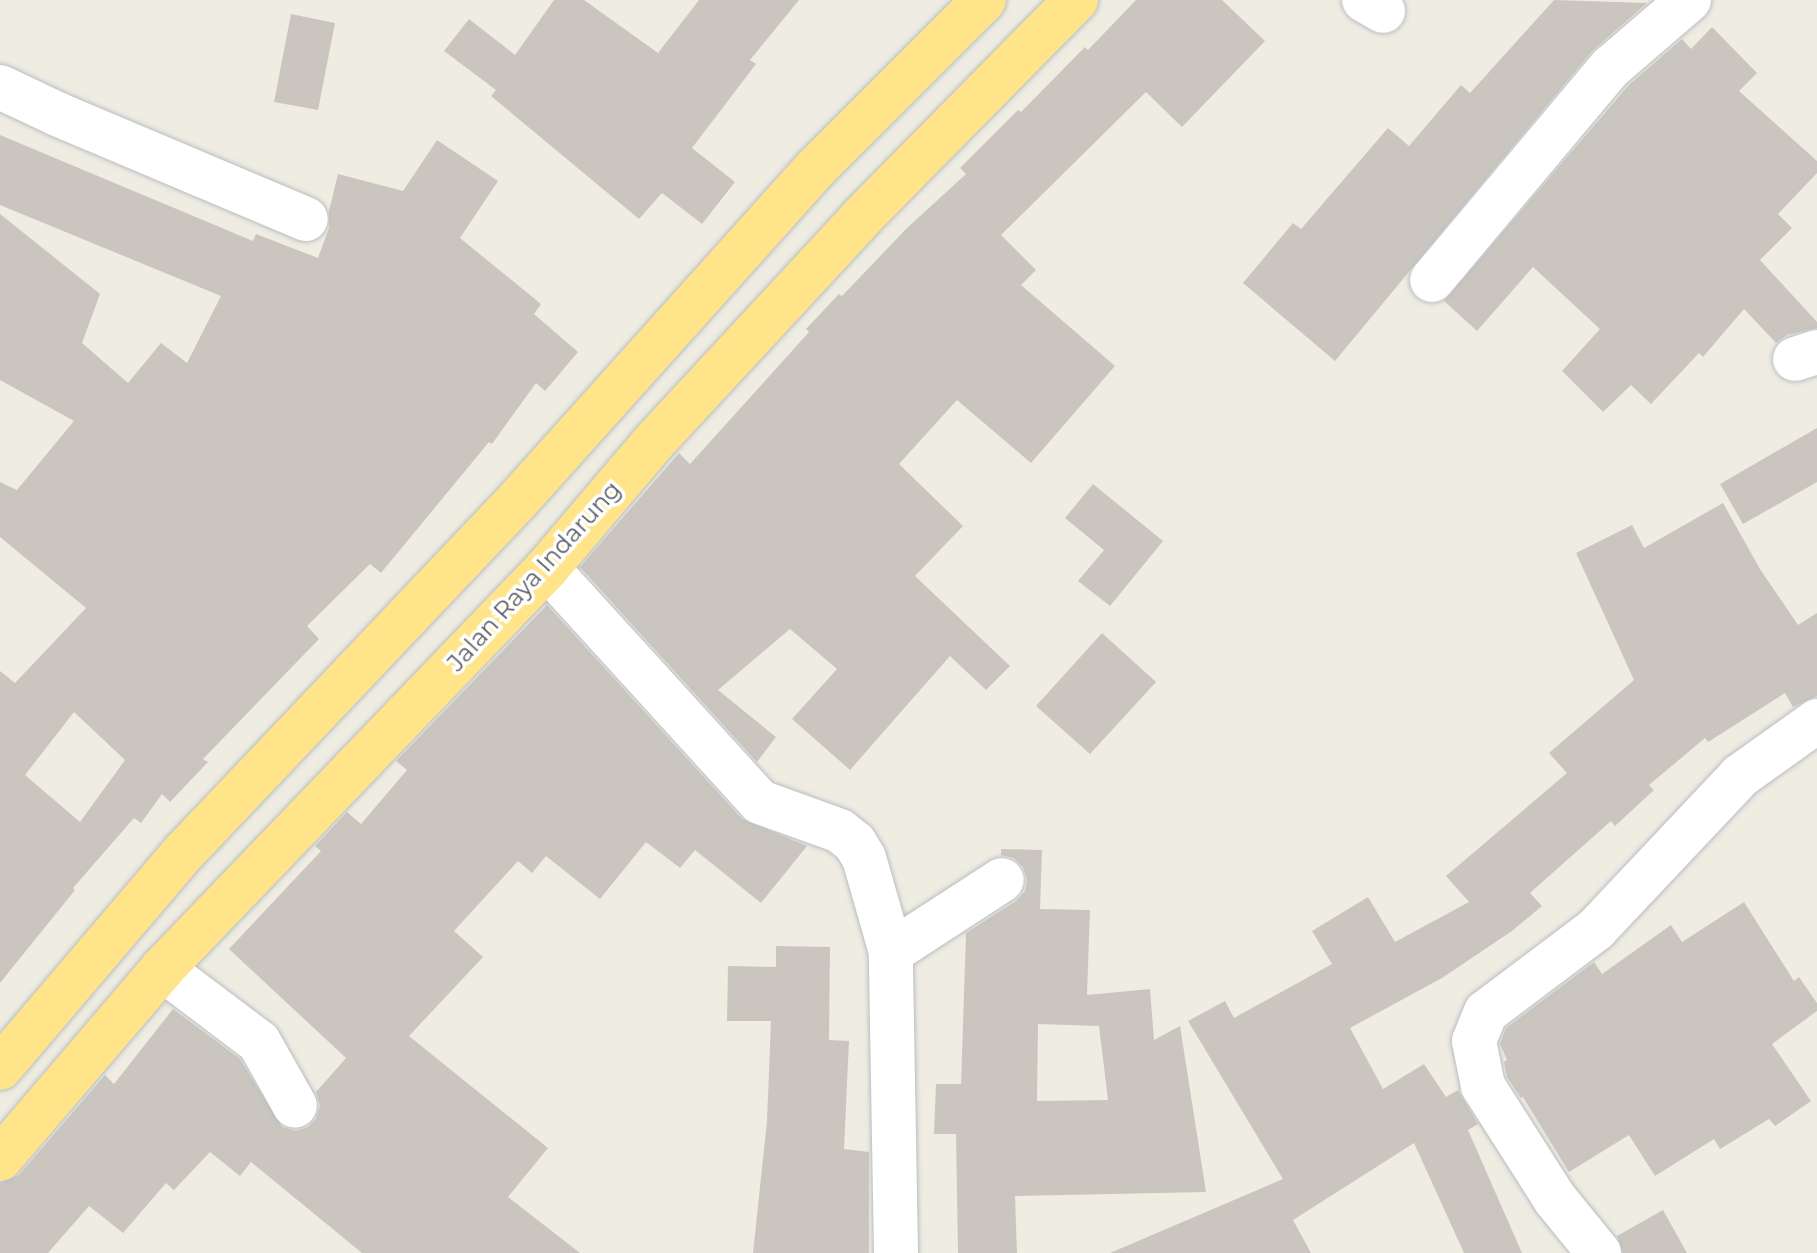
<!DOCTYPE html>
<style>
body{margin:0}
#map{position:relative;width:1817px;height:1253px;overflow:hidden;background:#efede2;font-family:Montserrat,sans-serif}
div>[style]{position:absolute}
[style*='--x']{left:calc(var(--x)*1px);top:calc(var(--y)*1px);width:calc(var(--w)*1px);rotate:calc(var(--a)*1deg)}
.building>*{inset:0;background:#cac6bf}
.roads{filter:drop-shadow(0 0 2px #babdc3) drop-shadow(0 0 2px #babdc3)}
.minor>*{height:44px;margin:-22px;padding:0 22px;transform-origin:22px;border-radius:22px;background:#fff}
.highway>*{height:44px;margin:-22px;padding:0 22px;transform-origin:22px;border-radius:22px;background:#ffe48a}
span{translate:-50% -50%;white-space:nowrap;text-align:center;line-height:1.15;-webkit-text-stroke:7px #fff;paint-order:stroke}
.street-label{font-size:24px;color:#5b5f65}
</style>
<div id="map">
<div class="building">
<i style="clip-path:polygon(554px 0,584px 0,658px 53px,699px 0,799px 0,750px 60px,756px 64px,692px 148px,735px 182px,702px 224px,662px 193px,639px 219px,491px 96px,496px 90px,444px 51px,469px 19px,515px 55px)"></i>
<i style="clip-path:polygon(1136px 0,1222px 0,1265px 41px,1182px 127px,1146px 92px,1001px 235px,1036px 270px,1021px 285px,1115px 366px,1031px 463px,957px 400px,899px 464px,963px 526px,915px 576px,1010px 666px,986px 690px,950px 656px,850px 770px,792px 719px,837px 669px,790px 629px,718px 690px,776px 737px,757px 762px,580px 567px,679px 453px,690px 464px,809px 332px,806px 329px,839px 294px,842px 296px,907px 228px,966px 174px,960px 168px,1018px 110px,1021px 112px,1085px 47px,1088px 50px)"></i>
<i style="clip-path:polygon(1554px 0,1647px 3px,1592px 51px,1335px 361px,1243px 283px,1293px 223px,1301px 229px,1388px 128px,1409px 146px,1461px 85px,1470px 93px)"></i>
<i style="clip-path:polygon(291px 14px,335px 23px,318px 110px,274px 102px)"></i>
<i style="clip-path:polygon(1712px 27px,1757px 73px,1739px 91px,1817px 161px,1817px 173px,1778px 214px,1792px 228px,1760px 260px,1817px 322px,1817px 328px,1787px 335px,1776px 343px,1744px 309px,1703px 357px,1699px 353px,1651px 404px,1631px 385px,1603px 412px,1562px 371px,1600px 329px,1533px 267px,1477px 331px,1444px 301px,1629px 85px,1682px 39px,1691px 49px)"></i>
<i style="clip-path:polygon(evenodd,0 135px,253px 241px,256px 234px,318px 258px,329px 228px,329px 211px,338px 174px,403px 191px,437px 140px,498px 181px,460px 238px,541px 304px,534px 314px,578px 352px,545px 391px,536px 383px,492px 444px,489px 442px,381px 573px,370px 564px,307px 626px,319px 639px,203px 759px,208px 762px,170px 802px,162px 794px,141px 823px,134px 818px,73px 888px,75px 890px,0 983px,0 671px,15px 683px,86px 608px,0 537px,0 482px,17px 490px,74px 421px,0 380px,0 214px,100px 294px,82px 343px,128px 383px,161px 343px,187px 363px,221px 296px,0 205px,0 135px,74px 712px,125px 760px,80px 822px,25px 775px,74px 712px)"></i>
<i style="clip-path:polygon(1817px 428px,1817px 482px,1743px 524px,1720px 484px)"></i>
<i style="clip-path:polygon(1093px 484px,1163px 541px,1110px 606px,1078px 581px,1104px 550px,1065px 518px)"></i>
<i style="clip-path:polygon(1723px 503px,1760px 569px,1798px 625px,1817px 613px,1817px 696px,1793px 707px,1785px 693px,1708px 742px,1705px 738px,1649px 785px,1654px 790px,1615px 826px,1611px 821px,1530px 893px,1542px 906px,1512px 931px,1442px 978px,1350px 1028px,1383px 1089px,1424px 1064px,1446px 1097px,1458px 1090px,1478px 1124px,1468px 1130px,1522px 1253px,1464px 1253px,1414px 1143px,1293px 1220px,1311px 1253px,1110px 1253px,1283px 1179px,1188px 1021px,1225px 1001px,1234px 1018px,1332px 964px,1312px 931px,1368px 897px,1395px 942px,1469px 902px,1446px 876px,1567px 773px,1549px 753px,1634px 680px,1576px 553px,1632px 525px,1644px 548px)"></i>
<i style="clip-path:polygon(547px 605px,742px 819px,807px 846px,761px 903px,695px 850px,680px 868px,646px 842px,600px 899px,546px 856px,532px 873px,518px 861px,454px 931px,483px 957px,409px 1036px,548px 1148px,508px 1197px,580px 1253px,362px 1253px,251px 1162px,240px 1176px,210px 1152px,174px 1190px,166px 1183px,123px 1233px,89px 1206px,48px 1253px,0 1253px,0 1183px,19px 1175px,105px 1075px,114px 1084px,173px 1009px,240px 1059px,282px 1127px,296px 1131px,308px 1127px,316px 1119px,320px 1106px,316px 1092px,346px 1058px,229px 949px,321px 851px,315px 846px,347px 812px,361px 824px,407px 770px,396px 761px)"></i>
<i style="clip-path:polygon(1102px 633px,1156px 682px,1090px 754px,1036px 706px)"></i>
<i style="clip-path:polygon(evenodd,1001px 849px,1042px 850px,1040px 909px,1090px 910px,1087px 995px,1150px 989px,1154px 1040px,1180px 1026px,1206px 1192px,1015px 1196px,1017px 1253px,958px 1253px,956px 1134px,934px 1134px,936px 1084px,961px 1084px,966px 933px,1016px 901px,1025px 891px,1027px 879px,1023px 867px,1014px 858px,1001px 855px,1001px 849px,1038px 1024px,1099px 1026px,1108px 1100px,1037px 1101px,1038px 1024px)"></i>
<i style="clip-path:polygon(1744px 902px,1794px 981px,1799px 977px,1817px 1003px,1817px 1011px,1772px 1044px,1811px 1101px,1775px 1126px,1769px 1119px,1720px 1149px,1714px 1139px,1655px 1176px,1629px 1135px,1569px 1172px,1523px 1097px,1521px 1098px,1507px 1077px,1504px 1062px,1507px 1060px,1500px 1044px,1506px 1028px,1594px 962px,1602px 974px,1671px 925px,1682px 942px)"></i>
<i style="clip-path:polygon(776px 946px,830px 947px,829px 1040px,849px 1041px,844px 1149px,869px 1152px,869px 1253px,753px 1253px,767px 1121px,771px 1021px,727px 1021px,728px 966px,776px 967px)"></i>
<i style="clip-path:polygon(1663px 1210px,1687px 1253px,1623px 1253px,1617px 1236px)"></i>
</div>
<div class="roads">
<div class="minor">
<i style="--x:1364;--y:0;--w:22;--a:30"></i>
<i style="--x:0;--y:87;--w:63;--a:25.3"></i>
<i style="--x:57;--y:114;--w:270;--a:22.9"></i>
<i style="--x:1432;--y:280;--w:278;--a:-50"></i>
<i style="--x:1611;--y:67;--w:103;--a:-40.7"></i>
<i style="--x:1795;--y:359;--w:23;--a:-18"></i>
<i style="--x:547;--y:568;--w:316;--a:47.7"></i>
<i style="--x:760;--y:802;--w:85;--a:19.9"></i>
<i style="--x:840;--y:831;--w:19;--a:39"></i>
<i style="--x:855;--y:843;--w:17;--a:59"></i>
<i style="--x:864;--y:858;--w:98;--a:74"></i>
<i style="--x:162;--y:969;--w:121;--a:37"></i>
<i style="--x:259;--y:1042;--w:73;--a:60.6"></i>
<i style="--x:896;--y:1253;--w:301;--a:-91"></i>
<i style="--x:891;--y:952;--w:132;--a:-33"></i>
<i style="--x:1599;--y:1253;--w:70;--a:-129.2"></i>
<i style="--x:1555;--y:1199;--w:134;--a:-122.5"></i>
<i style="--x:1483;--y:1086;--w:46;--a:-101.3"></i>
<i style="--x:1474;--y:1041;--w:31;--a:-68"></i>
<i style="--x:1486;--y:1012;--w:138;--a:-37"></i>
<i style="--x:1596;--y:929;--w:210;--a:-46.7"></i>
<i style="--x:1740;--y:776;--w:95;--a:-35.5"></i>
</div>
<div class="highway">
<i style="--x:0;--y:1068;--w:285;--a:-49.6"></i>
<i style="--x:185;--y:851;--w:484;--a:-46.5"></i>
<i style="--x:518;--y:500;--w:445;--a:-48.1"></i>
<i style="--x:815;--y:169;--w:239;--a:-45"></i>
<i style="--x:0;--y:1159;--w:250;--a:-49.5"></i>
<i style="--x:162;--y:969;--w:556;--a:-46.17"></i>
<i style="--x:547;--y:568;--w:162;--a:-49.7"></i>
<i style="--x:652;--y:444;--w:306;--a:-47.2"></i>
<i style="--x:860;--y:219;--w:308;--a:-45.4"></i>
</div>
</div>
<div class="street-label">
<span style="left:534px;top:576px;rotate:-48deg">Jalan Raya Indarung</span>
</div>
</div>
